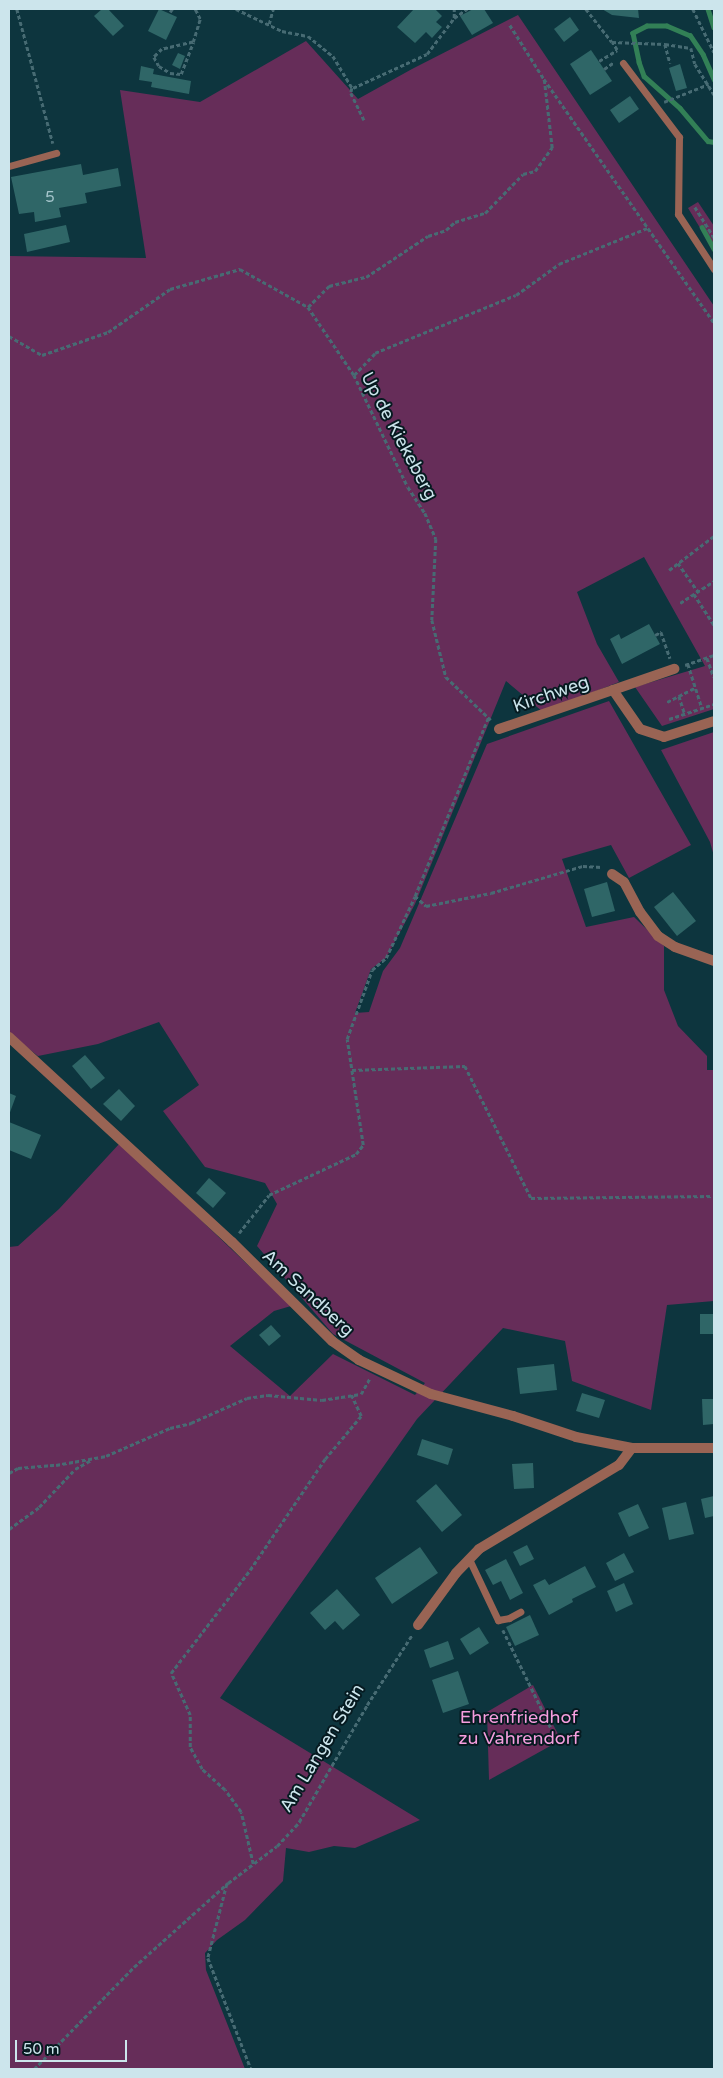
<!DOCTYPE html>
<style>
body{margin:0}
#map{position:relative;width:723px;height:2078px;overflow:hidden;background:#0d353e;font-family:"Varela Round",sans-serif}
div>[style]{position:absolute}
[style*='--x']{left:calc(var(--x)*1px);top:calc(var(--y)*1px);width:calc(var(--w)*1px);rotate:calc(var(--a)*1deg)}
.green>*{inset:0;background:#662d59}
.stream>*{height:4.5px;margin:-2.25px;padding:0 2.25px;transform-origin:2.25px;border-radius:2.25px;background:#328056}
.building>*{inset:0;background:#2f6667}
.path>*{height:2.5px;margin-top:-1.25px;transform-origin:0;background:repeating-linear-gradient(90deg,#476b73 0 4px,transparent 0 6.5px)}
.service>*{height:7px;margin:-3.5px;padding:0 3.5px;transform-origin:3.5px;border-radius:3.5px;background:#996454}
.minor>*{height:10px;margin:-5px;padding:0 5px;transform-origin:5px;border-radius:5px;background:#996454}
span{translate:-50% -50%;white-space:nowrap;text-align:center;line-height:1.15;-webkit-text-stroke:4px #061a20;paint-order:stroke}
.number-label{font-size:15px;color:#a5c5cb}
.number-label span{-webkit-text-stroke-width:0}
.street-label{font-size:18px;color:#cce5ec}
.park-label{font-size:18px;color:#f69edf}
.frame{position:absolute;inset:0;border:10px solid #cce5ec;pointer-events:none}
.scale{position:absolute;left:15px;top:2040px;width:112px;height:22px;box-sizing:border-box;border:2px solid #cce5ec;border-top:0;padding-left:6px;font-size:15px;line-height:18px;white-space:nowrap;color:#cce5ec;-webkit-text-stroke:4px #061a20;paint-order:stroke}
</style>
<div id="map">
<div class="green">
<i style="clip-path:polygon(518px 15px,714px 306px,714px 709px,662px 726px,635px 687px,705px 666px,644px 557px,577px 592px,597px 644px,619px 682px,543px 712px,506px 681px,415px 904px,386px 958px,371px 969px,355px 1013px,369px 1012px,383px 971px,400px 948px,487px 744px,609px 701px,691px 845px,629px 878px,611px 845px,562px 859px,586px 927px,634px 917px,664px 946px,664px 990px,678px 1026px,707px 1056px,707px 1070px,714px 1070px,714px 1301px,667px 1305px,651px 1410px,572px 1381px,565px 1341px,503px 1328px,417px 1419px,220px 1698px,420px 1820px,355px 1848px,334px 1846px,309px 1852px,286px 1848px,283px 1881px,245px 1920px,217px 1940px,205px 1953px,206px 1970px,245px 2069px,9px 2069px,9px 1247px,18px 1246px,59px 1209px,120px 1143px,291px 1306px,274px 1311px,230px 1346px,290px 1396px,333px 1354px,415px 1395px,425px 1383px,333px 1334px,257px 1246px,277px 1204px,265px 1183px,205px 1167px,163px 1111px,199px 1085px,159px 1022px,98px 1044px,38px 1056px,9px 1033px,9px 256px,146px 258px,120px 90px,200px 102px,306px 41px,358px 99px,412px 69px)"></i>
<i style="clip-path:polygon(698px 202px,714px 226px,714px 251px,688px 208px)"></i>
<i style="clip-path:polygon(714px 732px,714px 856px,710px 842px,661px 750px)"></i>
<i style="clip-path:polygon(533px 1685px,561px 1740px,489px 1780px,487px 1712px)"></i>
</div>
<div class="stream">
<i style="--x:708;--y:9;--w:19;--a:72"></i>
<i style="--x:714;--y:80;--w:27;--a:-114"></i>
<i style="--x:703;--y:55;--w:23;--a:-124"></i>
<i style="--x:690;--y:36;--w:25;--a:-157"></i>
<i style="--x:667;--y:26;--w:20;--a:180"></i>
<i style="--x:647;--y:26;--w:16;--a:153"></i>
<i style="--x:633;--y:33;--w:30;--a:78"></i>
<i style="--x:639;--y:62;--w:15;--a:70"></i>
<i style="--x:644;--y:76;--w:48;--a:41.6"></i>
<i style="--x:680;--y:108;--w:43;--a:49.7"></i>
<i style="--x:708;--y:141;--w:6;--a:9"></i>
<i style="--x:702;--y:227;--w:25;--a:61"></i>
</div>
<div class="building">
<i style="clip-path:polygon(102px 9px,108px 9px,124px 26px,113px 36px,94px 16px)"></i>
<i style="clip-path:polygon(159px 9px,177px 17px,166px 40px,148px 31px)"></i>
<i style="clip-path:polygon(414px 9px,435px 9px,442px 16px,436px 22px,442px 27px,432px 38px,426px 32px,415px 43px,397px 27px)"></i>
<i style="clip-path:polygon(473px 9px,484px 9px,493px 23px,472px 35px,460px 16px)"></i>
<i style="clip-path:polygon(602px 9px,638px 9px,639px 18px,612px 15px)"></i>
<i style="clip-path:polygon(570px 17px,579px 30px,564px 42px,554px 29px)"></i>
<i style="clip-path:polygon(591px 50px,612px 81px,590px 95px,570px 64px)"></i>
<i style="clip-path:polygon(178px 53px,185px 56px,180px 69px,172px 65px)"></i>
<i style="clip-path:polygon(680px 64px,687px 88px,676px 91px,669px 68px)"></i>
<i style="clip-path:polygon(141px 66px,154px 69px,153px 74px,191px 81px,189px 94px,151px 87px,152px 82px,139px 80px)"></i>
<i style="clip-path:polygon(630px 96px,639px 109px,619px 123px,610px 110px)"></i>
<i style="clip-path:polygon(81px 164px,83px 175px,118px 168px,121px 186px,85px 193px,87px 203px,59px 208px,61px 217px,35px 222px,34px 212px,19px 214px,11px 177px)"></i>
<i style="clip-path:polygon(66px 225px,70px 242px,27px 252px,24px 234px)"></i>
<i style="clip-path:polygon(649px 624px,660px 644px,622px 664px,610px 639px,619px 634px,621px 639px)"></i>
<i style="clip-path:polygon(607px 882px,615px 911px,592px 917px,584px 889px)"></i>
<i style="clip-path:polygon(673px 892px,696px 921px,677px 936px,654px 907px)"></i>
<i style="clip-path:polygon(85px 1055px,105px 1078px,91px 1089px,72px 1066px)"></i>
<i style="clip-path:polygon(119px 1089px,135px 1106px,121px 1121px,103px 1104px)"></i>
<i style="clip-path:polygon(9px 1093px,16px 1096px,9px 1115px)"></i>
<i style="clip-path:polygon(9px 1122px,41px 1135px,31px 1159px,9px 1150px)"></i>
<i style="clip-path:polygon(209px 1178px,226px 1193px,213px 1208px,196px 1193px)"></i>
<i style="clip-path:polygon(700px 1314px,714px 1314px,714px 1334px,700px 1334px)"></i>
<i style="clip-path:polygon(271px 1325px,281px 1336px,269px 1346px,259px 1335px)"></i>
<i style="clip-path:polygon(554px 1364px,557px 1390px,520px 1394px,517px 1368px)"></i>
<i style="clip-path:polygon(582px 1393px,605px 1400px,599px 1418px,576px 1411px)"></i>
<i style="clip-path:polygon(702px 1399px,714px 1399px,714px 1424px,703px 1425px)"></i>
<i style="clip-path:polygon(422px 1439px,453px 1449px,448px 1465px,417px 1455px)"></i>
<i style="clip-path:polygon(533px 1463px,534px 1488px,514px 1489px,512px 1464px)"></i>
<i style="clip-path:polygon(436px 1484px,462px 1515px,442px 1532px,416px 1501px)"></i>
<i style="clip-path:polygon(714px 1496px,714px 1516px,705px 1518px,701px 1499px)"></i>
<i style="clip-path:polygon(686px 1502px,694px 1534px,669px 1540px,662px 1508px)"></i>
<i style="clip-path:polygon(638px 1504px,649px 1528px,629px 1537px,618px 1513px)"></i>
<i style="clip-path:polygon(527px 1545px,534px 1559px,520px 1566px,513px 1552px)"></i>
<i style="clip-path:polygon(420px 1547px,438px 1573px,392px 1604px,375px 1578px)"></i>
<i style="clip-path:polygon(624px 1553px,634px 1572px,615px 1581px,606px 1563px)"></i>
<i style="clip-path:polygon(506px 1559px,523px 1593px,510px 1600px,501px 1581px,493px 1585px,485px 1570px)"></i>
<i style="clip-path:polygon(585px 1566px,596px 1587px,572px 1599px,573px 1602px,549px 1615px,533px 1585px,545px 1579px,549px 1585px)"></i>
<i style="clip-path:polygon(624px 1583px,633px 1604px,616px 1612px,607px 1591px)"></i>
<i style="clip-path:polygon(337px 1589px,360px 1615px,343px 1630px,335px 1621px,325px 1630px,310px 1613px)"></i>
<i style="clip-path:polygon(530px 1615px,539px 1635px,515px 1646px,506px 1627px)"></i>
<i style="clip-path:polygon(479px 1627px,489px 1643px,470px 1655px,460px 1639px)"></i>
<i style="clip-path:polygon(448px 1641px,454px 1659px,430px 1668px,424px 1650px)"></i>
<i style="clip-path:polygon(458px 1671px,469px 1704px,443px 1713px,432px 1680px)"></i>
</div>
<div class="path">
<i style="--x:17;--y:9;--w:139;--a:75"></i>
<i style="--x:236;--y:9;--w:51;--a:25.6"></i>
<i style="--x:282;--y:31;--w:26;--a:11"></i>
<i style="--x:308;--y:36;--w:32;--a:39"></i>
<i style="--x:333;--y:56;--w:37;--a:59"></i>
<i style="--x:352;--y:88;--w:5;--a:101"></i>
<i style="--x:351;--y:93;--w:30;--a:64"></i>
<i style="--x:586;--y:9;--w:42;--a:51.8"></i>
<i style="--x:612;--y:42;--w:53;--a:2.2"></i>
<i style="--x:665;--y:44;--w:26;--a:9"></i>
<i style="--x:691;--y:48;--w:16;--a:76"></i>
<i style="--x:695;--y:64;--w:36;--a:58"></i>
<i style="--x:693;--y:9;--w:48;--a:64"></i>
<i style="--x:170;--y:12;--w:4;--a:-56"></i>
<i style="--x:454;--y:18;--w:16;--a:-35"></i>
<i style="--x:269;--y:24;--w:16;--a:-75"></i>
<i style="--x:510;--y:25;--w:64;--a:57.8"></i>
<i style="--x:544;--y:79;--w:297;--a:55.1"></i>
<i style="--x:193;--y:42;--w:32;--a:167"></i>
<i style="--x:162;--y:49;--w:11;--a:135"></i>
<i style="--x:154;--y:57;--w:10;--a:61"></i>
<i style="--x:159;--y:66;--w:13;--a:32"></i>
<i style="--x:170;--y:73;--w:11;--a:5"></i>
<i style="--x:181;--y:74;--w:34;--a:-69"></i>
<i style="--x:193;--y:42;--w:24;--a:-73"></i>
<i style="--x:200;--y:19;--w:11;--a:-117"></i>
<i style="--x:665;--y:44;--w:20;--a:75"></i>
<i style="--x:599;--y:61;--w:21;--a:-31"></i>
<i style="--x:617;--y:50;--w:9;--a:-122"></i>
<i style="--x:604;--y:69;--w:11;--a:-34"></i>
<i style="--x:353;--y:88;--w:81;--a:-24.7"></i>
<i style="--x:427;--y:54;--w:45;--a:-53.1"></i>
<i style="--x:454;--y:18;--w:9;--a:-90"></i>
<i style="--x:664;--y:102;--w:48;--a:-21.8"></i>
<i style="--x:695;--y:207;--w:36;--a:58"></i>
<i style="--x:308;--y:307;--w:30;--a:-45"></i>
<i style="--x:329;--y:286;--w:38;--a:-14"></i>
<i style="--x:366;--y:277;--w:74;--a:-33.5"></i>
<i style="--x:428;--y:236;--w:19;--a:-18"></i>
<i style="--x:446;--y:230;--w:12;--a:-42"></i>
<i style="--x:455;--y:222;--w:31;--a:-17"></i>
<i style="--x:485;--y:213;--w:54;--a:-45.7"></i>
<i style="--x:523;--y:174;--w:12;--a:-14"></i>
<i style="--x:535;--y:171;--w:29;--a:-54"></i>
<i style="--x:552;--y:148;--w:69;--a:-96.6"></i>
<i style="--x:9;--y:336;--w:38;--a:30"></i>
<i style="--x:42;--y:355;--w:70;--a:-19.2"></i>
<i style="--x:108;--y:332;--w:75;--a:-34.7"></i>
<i style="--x:170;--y:289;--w:73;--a:-15.9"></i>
<i style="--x:240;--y:269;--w:78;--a:29.2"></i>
<i style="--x:308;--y:307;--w:82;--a:55.9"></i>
<i style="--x:354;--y:375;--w:124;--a:64.3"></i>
<i style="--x:408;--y:487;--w:31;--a:57"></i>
<i style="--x:425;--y:513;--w:28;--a:67"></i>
<i style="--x:436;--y:539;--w:81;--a:92.8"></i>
<i style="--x:432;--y:620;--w:59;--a:76.2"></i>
<i style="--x:446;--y:677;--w:62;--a:43.7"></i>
<i style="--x:354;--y:375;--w:30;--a:-46"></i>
<i style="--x:375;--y:353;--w:152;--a:-22.4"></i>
<i style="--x:516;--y:295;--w:53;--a:-35.8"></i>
<i style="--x:559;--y:264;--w:95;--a:-22.2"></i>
<i style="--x:678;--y:563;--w:35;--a:55"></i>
<i style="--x:669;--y:570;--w:56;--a:-37.1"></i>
<i style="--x:694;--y:594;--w:37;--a:57"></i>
<i style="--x:680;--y:603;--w:40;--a:-32.9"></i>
<i style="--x:655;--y:635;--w:7;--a:-27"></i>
<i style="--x:661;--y:632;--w:28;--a:71"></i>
<i style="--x:707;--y:658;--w:20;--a:70"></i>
<i style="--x:688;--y:664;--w:46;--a:72.3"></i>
<i style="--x:685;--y:665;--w:31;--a:-19"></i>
<i style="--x:679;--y:696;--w:19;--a:72"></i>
<i style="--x:667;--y:702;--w:31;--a:-27"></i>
<i style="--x:669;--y:719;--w:47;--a:-18.4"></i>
<i style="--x:415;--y:896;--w:15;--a:42"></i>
<i style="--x:426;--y:906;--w:66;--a:-11.3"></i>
<i style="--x:491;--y:893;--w:96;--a:-16.4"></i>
<i style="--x:583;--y:866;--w:19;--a:3"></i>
<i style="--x:352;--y:1070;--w:113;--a:-2"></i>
<i style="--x:465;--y:1066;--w:148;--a:63.4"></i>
<i style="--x:531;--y:1198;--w:183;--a:-0.6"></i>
<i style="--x:239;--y:1233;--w:48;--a:-51.7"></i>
<i style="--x:269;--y:1195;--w:96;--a:-25.2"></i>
<i style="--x:356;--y:1154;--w:11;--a:-52"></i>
<i style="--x:363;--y:1145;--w:107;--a:-98.6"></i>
<i style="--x:347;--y:1039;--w:73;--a:-70.1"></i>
<i style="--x:372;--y:970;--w:18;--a:-41"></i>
<i style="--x:386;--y:958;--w:68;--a:-64.9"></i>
<i style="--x:415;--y:896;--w:192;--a:-67.7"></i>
<i style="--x:9;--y:1473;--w:10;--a:-29"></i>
<i style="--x:18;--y:1468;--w:38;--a:-5"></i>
<i style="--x:56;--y:1465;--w:51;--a:-10.2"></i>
<i style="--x:106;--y:1456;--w:70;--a:-23.6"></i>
<i style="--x:170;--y:1428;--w:22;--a:-13"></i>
<i style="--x:191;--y:1423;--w:61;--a:-24.1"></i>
<i style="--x:247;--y:1398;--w:21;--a:-8"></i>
<i style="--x:268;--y:1395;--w:54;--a:5.3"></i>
<i style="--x:322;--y:1400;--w:39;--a:-9"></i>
<i style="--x:361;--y:1394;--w:18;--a:-61"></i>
<i style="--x:9;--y:1529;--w:37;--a:-36"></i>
<i style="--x:39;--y:1507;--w:52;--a:-46.5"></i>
<i style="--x:75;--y:1469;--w:18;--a:-29"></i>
<i style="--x:503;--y:1630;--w:116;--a:63.9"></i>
<i style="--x:253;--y:1864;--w:53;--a:-103"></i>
<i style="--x:241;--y:1812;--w:27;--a:-126"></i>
<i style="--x:225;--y:1790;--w:31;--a:-138"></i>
<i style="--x:202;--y:1769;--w:25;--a:-119"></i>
<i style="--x:190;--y:1747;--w:32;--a:-90"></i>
<i style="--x:190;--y:1715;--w:46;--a:-114.3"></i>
<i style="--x:171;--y:1673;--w:130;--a:-52.5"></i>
<i style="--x:250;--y:1570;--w:134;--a:-56"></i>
<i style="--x:325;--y:1459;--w:56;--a:-50.1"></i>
<i style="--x:361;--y:1416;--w:23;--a:-115"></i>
<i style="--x:227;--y:1884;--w:76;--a:104.4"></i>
<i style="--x:208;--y:1958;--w:119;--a:68.8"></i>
<i style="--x:34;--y:2069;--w:143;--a:-45.6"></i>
<i style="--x:134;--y:1967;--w:126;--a:-41.8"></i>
<i style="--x:228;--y:1883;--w:61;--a:-37.1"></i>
<i style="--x:277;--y:1846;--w:33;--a:-47"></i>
<i style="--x:299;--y:1822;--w:135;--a:-59.8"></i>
<i style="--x:367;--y:1705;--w:83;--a:-57.3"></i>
</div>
<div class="service">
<i style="--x:623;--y:63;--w:93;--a:52.9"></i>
<i style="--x:679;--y:137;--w:77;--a:90.7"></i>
<i style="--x:678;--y:214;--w:66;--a:56.8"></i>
<i style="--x:9;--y:166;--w:49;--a:-15.5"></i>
<i style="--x:469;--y:1559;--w:68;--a:64.6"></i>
<i style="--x:498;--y:1620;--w:11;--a:-10"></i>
<i style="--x:509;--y:1618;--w:13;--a:-29"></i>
</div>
<div class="minor">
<i style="--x:613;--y:690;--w:65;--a:-19"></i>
<i style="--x:499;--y:729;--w:120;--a:-18.9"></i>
<i style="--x:613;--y:690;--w:47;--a:55.3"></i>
<i style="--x:640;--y:729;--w:25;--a:18"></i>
<i style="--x:664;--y:737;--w:52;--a:-17.7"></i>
<i style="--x:612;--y:874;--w:14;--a:34"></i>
<i style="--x:624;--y:882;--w:34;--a:62"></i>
<i style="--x:640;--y:912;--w:30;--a:53"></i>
<i style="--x:658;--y:936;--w:20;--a:33"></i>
<i style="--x:675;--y:947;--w:41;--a:19.7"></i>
<i style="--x:9;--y:1037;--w:303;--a:42.6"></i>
<i style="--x:232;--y:1242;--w:141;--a:44.7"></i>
<i style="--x:332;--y:1341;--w:33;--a:35"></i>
<i style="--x:359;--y:1360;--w:80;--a:25.3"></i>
<i style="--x:431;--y:1394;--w:85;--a:15"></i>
<i style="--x:513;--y:1416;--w:66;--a:18.4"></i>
<i style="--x:576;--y:1437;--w:57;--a:11.1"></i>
<i style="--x:632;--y:1448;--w:82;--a:0"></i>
<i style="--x:418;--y:1625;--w:64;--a:-53.8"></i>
<i style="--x:456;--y:1573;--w:33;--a:-46"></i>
<i style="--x:479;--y:1549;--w:163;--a:-31"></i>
<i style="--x:619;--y:1465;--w:21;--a:-53"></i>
</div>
<div class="number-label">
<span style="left:50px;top:198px">5</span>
</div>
<div class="street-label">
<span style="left:399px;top:436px;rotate:62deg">Up de Kiekeberg</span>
<span style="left:551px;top:694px;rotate:-19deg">Kirchweg</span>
<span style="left:308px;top:1293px;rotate:43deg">Am Sandberg</span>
<span style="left:322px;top:1748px;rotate:-59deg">Am Langen Stein</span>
</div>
<div class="park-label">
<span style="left:519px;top:1728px">Ehrenfriedhof<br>zu Vahrendorf</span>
</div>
<div class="frame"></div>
<div class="scale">50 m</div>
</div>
